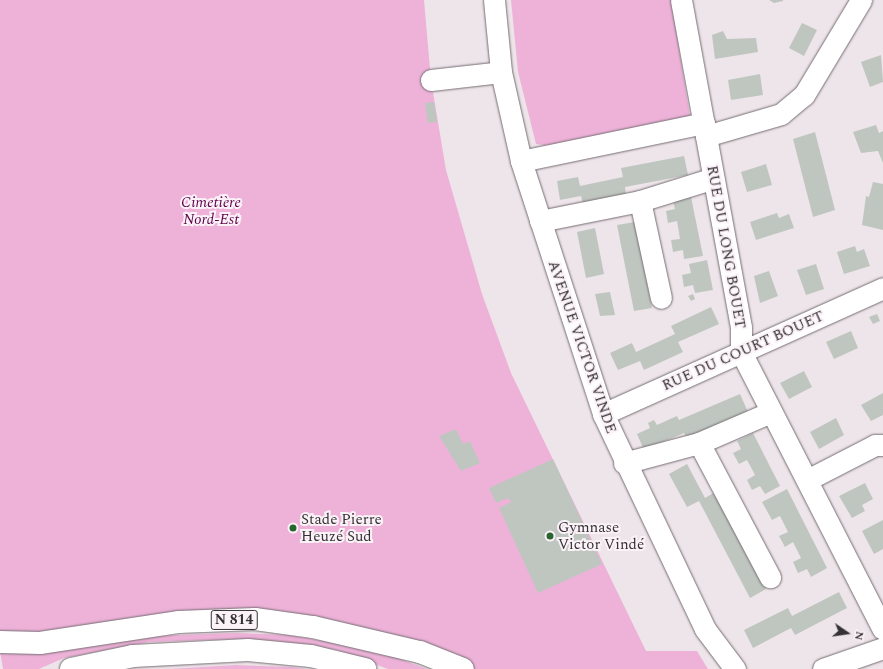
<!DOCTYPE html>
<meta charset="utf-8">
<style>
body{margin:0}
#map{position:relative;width:883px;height:669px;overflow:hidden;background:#eee5ea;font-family:Spectral,serif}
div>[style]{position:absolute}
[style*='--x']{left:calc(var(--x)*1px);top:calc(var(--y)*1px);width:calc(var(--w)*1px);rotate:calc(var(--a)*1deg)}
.green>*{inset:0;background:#eeb2d9}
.building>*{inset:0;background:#bfc6c0}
.roads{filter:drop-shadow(0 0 1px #756d72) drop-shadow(0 0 1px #756d72)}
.minor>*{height:21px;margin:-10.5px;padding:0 10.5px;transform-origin:10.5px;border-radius:10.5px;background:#fff}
.highway>*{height:22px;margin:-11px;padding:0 11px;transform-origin:11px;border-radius:11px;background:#fff}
.dots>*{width:11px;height:11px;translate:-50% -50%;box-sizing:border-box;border:2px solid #fbf2f8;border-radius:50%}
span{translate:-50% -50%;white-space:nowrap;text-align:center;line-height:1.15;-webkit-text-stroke:4px #fbf2f8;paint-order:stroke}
.shield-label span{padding:1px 3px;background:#fbf2f8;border:1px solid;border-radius:3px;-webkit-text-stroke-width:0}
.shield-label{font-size:14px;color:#353234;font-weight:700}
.park-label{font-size:15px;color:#5f014a;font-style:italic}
.street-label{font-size:15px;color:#353234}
.poi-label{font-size:15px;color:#353234}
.left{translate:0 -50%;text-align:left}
.north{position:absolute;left:827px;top:613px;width:40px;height:40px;-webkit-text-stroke:3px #fbf2f8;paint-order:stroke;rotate:103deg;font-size:11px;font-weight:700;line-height:16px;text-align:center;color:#353234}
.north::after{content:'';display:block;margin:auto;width:14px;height:18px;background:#353234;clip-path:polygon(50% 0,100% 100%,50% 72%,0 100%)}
</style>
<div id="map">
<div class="green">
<i style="clip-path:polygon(0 0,424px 0,431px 80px,446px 170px,482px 294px,511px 373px,646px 651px,697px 651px,708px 669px,463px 669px,255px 619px,0 642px)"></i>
<i style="clip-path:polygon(511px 0,671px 0,690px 116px,549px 146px,536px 144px,518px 72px)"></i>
<i style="clip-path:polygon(235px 633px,289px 635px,378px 651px,427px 669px,388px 669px,337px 650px,242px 639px,150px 642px,64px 658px,39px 669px,3px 669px,0 651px,151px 636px)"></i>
<i style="clip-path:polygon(236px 665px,291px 667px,305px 669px,170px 669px)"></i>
</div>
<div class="building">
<i style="clip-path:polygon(769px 0,783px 0,783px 1px,774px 3px)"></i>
<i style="clip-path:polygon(802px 23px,817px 30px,804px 56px,789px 48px)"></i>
<i style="clip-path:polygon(723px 31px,727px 39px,756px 38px,758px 52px,715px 59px,712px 35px)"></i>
<i style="clip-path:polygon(881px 55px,883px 82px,870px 87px,861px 62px)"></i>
<i style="clip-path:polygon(760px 74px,763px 95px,731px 100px,728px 80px)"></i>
<i style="clip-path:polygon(434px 102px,437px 122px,428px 123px,425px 103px)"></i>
<i style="clip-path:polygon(876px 125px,879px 133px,883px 131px,883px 163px,878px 151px,861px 153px,853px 132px)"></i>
<i style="clip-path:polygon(815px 132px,835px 210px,813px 217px,793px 139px)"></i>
<i style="clip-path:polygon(684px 156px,688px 175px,625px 187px,626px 195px,583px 204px,581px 196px,560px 200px,557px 181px,578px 177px,580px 186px,623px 177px,621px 168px)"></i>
<i style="clip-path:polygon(766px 164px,772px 185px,747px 192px,741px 172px)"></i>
<i style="clip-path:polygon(873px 182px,883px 184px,883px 230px,862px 225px,866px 196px,869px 197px)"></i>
<i style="clip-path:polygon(691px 197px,703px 256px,684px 259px,683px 250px,673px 252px,671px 240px,680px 239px,677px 221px,668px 223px,666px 211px,675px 209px,673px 201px)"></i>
<i style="clip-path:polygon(777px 213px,779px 218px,789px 214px,794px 228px,756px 240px,750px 222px)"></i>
<i style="clip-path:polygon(635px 222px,652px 308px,634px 311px,617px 225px)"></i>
<i style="clip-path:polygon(595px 228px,604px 274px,586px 278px,577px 232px)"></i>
<i style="clip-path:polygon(855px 246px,857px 252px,864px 249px,870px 266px,844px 274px,837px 252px)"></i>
<i style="clip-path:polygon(707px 260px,713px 290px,695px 293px,693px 285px,684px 287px,682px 275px,691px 273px,689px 264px)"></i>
<i style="clip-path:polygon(816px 264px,824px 289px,806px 295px,797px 270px)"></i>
<i style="clip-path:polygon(769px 271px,778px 296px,760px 303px,754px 276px)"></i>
<i style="clip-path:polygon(610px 292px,615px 315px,600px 316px,595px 294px)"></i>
<i style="clip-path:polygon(693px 294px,695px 299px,691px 301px,688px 296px)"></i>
<i style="clip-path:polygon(711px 307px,719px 324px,678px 342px,683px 352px,644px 370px,640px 361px,618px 370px,610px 353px,632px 343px,636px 352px,675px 334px,671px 326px)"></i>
<i style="clip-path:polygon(877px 314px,880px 321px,873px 324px,869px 317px)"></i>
<i style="clip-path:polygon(851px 331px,858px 348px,834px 359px,826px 342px)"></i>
<i style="clip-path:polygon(804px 371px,812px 387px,789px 399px,780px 383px)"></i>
<i style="clip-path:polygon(883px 393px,883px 415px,871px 421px,861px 405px)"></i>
<i style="clip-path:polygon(740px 394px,748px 412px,687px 438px,684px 433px,644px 450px,637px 434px,650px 428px,648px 423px,654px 420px,657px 425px,677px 416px,679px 420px)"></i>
<i style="clip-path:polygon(836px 418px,844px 435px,819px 449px,810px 432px)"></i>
<i style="clip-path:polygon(456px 429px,463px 444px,470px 441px,480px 463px,461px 471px,439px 436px)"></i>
<i style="clip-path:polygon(753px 433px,780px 486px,765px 494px,760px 486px,752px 490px,747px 480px,755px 475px,747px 460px,739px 464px,733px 453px,741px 449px,737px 441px)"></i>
<i style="clip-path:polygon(553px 459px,602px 564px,538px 593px,499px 508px,511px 502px,508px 498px,496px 503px,489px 488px)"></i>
<i style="clip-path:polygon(687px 464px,705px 498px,715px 492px,766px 589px,750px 598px,699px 501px,687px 507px,669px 474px)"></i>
<i style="clip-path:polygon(865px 483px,873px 499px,862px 505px,865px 511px,852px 518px,839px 496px)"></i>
<i style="clip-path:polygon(787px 489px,827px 568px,811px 577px,807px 569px,798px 573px,793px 562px,801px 558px,793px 542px,785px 547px,779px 536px,788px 532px,780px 516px,772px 520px,762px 502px)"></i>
<i style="clip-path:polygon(883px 520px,883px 549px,874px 554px,862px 531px)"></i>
<i style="clip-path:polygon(839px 592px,847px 608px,795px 635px,791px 628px,753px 648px,744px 630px,788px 608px,792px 616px)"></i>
</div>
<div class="roads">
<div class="minor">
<i style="--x:494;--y:0;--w:72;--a:84.4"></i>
<i style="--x:501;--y:72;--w:91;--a:77.3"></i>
<i style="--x:521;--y:161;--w:266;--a:72"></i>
<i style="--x:603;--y:414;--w:238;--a:64.6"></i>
<i style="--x:705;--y:629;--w:50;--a:53.1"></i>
<i style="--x:681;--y:0;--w:332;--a:79.6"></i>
<i style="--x:741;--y:327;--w:25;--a:90"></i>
<i style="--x:741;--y:352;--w:311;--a:62.9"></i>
<i style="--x:431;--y:80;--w:70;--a:-6.5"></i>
<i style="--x:706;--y:136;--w:78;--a:-16.3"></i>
<i style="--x:781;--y:114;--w:30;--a:-40"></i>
<i style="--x:804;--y:95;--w:111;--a:-59"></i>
<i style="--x:521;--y:161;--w:187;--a:-11.7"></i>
<i style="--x:640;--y:201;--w:99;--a:77.8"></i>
<i style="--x:540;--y:221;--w:102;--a:-11.3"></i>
<i style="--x:640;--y:201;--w:77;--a:-17.3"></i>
<i style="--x:603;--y:414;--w:307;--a:-24.2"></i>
<i style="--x:699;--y:443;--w:152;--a:62.1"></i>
<i style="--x:624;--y:463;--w:78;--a:-14.9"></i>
<i style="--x:699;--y:443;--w:78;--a:-23.3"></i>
<i style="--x:807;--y:480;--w:76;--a:-27.2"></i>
<i style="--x:875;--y:445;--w:8;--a:0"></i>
<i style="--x:823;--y:669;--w:64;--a:-19.3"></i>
</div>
<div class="highway">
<i style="--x:0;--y:642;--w:40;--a:1.4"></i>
<i style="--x:40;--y:643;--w:141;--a:-8.6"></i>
<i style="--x:179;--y:622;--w:76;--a:-2.3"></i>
<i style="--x:255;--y:619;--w:59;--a:7.9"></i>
<i style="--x:313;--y:627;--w:110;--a:13.2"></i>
<i style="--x:420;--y:652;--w:46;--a:21.6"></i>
<i style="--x:71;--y:669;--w:63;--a:-11.8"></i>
<i style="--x:133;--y:656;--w:115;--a:-3"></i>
<i style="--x:248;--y:650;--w:63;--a:5.4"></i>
<i style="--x:311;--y:656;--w:56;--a:13.5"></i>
</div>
</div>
<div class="dots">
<i style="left:293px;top:528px;background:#27662f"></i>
<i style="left:550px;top:536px;background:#27662f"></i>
</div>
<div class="shield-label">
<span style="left:234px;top:620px">N 814</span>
</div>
<div class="park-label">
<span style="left:211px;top:211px">Cimetière<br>Nord-Est</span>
</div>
<div class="street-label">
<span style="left:726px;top:247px;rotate:80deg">RUE DU LONG BOUET</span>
<span style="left:582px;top:347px;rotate:71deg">AVENUE VICTOR VINDE</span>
<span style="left:743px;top:351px;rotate:-24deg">RUE DU COURT BOUET</span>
</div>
<div class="poi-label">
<span class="left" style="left:301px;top:528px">Stade Pierre<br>Heuzé Sud</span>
<span class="left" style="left:558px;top:536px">Gymnase<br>Victor Vindé</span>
</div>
<div class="north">N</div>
</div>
